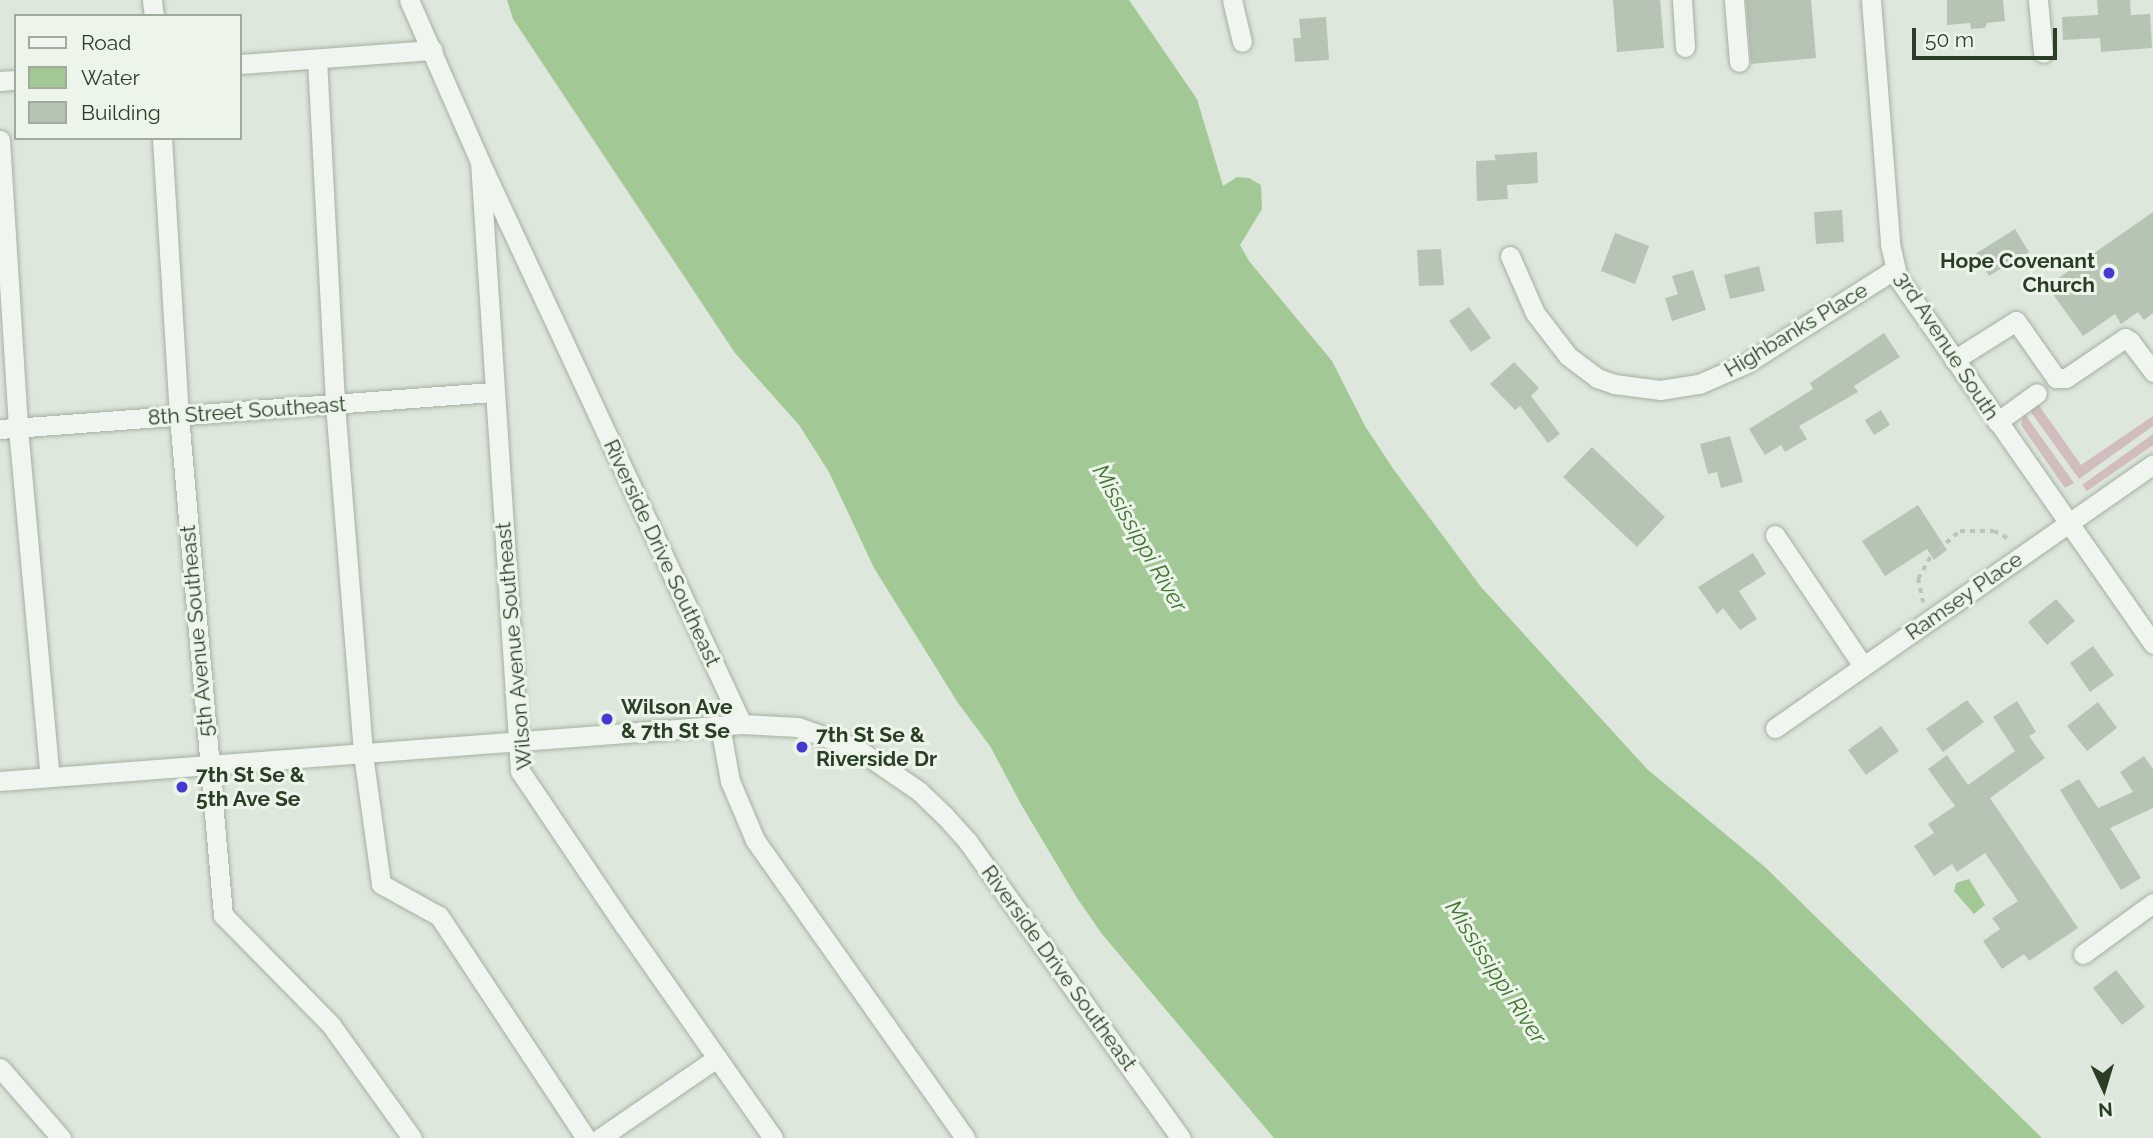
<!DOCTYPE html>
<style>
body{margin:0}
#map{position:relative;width:2153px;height:1138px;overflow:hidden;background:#dee7dc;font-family:Raleway,sans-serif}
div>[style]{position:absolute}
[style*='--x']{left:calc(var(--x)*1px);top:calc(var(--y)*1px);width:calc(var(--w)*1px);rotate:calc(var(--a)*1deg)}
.green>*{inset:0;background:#d1bdbd}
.water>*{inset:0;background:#a2c995}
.building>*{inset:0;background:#b6c4b3}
.path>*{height:3.5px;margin-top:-1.75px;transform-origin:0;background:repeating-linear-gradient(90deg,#bcc5ba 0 5px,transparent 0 10px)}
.roads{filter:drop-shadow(0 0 2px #a4b1a1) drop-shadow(0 0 2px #a4b1a1)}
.minor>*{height:19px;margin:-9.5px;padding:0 9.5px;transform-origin:9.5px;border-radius:9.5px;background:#f0f5ef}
.dots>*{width:19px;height:19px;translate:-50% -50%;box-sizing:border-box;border:4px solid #edf5eb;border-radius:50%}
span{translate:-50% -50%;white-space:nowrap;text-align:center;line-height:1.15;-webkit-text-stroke:6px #edf5eb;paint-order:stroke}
.poi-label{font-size:21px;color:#293e25;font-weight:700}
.right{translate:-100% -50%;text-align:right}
.left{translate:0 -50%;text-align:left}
.street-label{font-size:21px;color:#293e25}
.water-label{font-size:23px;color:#3d742e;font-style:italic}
.legend{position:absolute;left:14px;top:14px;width:228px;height:126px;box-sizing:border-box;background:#edf5eb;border:2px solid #9fac9c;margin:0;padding:9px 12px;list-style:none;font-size:21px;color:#293e25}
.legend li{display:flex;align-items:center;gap:14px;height:35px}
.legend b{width:35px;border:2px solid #9fac9c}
.north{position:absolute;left:2069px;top:1054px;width:70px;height:70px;-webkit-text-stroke:5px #edf5eb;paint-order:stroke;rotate:176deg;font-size:19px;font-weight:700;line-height:28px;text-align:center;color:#293e25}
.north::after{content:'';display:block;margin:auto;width:24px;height:32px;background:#293e25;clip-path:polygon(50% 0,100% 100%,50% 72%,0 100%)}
.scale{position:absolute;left:1912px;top:28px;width:145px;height:32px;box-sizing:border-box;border:4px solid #293e25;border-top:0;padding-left:9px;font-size:21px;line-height:24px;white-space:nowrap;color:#293e25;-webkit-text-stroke:5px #edf5eb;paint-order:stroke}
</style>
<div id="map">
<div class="green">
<i style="clip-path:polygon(2038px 404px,2081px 465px,2153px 416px,2153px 426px,2079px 479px,2030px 411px)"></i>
<i style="clip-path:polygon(2024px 413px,2074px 483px,2065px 488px,2021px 425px)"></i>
<i style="clip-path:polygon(2153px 434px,2153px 445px,2087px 491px,2082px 485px)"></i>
</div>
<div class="water">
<i style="clip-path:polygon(507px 0,1129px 0,1197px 99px,1223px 186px,1237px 177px,1249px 178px,1261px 185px,1262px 209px,1240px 245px,1249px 261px,1332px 361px,1365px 426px,1394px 470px,1481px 587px,1647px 769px,1765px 867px,2042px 1138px,1274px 1138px,1102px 934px,1077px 898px,1022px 806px,990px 746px,958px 703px,874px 568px,829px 472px,799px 425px,735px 353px,513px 19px)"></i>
<i style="clip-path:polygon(1969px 879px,1985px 905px,1974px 914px,1954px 891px,1956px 883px)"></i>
</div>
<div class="building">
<i style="clip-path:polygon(1613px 0,1660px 0,1664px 48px,1617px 52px)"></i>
<i style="clip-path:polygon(1746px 0,1811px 0,1816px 58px,1751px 64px)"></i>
<i style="clip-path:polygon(1947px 0,2003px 0,2005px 21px,1987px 23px,1985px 28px,1971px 29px,1970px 23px,1947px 25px)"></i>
<i style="clip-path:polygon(2097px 0,2130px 0,2131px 15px,2150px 14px,2152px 48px,2101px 52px,2100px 38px,2063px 40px,2062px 17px,2098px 15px)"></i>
<i style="clip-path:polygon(1326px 17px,1329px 60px,1295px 62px,1293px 38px,1301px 38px,1299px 19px)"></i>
<i style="clip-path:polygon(1537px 152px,1538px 183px,1507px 185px,1508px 199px,1477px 201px,1476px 161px,1496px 160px,1494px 155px)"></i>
<i style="clip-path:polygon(1842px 210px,1844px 242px,1816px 244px,1814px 212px)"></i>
<i style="clip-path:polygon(2153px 212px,2153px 313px,2144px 320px,2138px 312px,2121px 324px,2115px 314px,2083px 336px,2047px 286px)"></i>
<i style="clip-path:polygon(2015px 229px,2029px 252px,1989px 276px,1975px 254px)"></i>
<i style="clip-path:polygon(1615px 233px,1649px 246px,1635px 284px,1601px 271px)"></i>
<i style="clip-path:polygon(1441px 249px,1444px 285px,1419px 286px,1417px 250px)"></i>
<i style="clip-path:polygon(1759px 266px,1765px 291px,1730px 299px,1724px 275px)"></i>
<i style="clip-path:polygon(1693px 270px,1706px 310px,1672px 321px,1665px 298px,1678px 294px,1672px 276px)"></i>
<i style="clip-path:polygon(1469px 307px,1491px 338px,1471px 352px,1449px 321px)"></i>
<i style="clip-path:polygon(1884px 333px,1900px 357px,1854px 386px,1858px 392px,1799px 426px,1807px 439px,1785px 452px,1781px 445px,1765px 455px,1749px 429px,1813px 389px,1810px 383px)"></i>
<i style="clip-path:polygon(1514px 362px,1539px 388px,1531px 396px,1560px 434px,1548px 443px,1520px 406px,1515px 410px,1490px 384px)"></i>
<i style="clip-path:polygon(1881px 410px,1890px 425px,1874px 435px,1865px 420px)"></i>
<i style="clip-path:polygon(1730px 436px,1743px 482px,1721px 488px,1717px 472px,1708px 474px,1700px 444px)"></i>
<i style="clip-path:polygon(1592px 447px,1665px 517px,1637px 547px,1563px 477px)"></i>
<i style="clip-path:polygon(1918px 505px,1947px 550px,1934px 560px,1927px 549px,1885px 576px,1862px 541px)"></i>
<i style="clip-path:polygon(1753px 553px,1766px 574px,1739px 591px,1757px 619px,1740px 630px,1723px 608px,1717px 614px,1698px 587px)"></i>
<i style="clip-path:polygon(2056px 599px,2075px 621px,2047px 645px,2028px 622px)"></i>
<i style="clip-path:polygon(2093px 646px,2114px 675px,2090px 692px,2070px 663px)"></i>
<i style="clip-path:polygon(1967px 700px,1984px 722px,1943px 752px,1926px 729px)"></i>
<i style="clip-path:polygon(2017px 701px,2036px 732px,2029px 736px,2045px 758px,1990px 798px,2078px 928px,2029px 961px,2024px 954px,2002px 969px,1983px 941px,2000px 929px,1992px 918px,2018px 901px,1985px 853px,1957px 872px,1952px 864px,1934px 876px,1914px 846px,1934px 833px,1928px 824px,1955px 806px,1928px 769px,1947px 755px,1968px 785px,2015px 751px,1993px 717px)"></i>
<i style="clip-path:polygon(2098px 702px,2117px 728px,2087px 751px,2067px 726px)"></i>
<i style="clip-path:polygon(1881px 726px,1899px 751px,1866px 775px,1848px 750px)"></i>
<i style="clip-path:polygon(2144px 756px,2153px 769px,2153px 808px,2110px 828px,2141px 878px,2121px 890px,2060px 790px,2079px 779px,2098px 808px,2133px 792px,2120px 772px)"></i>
<i style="clip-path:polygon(2116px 970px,2145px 1007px,2122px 1025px,2093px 988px)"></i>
</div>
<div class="path">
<i style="--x:1923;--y:603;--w:25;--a:-102"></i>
<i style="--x:1918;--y:579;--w:26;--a:-61"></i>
<i style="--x:1931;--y:556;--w:38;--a:-41"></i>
<i style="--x:1960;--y:531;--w:34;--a:0"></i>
<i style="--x:1994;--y:531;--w:19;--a:28"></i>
</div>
<div class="roads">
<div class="minor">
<i style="--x:152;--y:0;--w:16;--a:83"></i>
<i style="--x:409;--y:0;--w:177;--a:66.3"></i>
<i style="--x:480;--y:162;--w:620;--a:65.01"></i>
<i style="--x:1232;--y:0;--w:43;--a:76.6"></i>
<i style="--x:1682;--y:0;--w:47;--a:86.3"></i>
<i style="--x:1734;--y:0;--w:62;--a:85.4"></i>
<i style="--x:1871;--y:0;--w:245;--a:85.5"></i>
<i style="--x:1890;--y:244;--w:35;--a:77"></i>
<i style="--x:1898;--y:278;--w:446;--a:55.1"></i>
<i style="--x:2038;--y:0;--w:53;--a:84.6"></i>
<i style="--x:317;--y:59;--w:345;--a:87"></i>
<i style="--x:335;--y:404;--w:351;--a:85.4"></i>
<i style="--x:363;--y:754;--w:131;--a:82.1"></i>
<i style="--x:381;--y:884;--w:66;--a:28.9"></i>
<i style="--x:439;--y:916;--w:266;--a:56.5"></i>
<i style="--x:240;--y:64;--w:193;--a:-4.2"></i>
<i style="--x:0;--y:81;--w:16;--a:-4"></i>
<i style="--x:162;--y:138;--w:279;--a:86.5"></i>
<i style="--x:179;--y:416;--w:501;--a:84.96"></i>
<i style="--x:223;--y:915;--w:154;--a:45.5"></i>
<i style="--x:331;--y:1025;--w:139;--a:54.4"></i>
<i style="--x:0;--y:140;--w:289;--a:86.4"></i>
<i style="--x:18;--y:428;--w:350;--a:84.8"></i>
<i style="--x:480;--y:162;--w:610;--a:86.24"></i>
<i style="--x:520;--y:771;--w:186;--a:56"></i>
<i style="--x:624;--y:925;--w:260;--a:55"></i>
<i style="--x:1510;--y:256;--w:62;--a:66.3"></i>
<i style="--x:1535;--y:313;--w:54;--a:52.5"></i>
<i style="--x:1568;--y:356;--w:36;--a:37"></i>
<i style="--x:1597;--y:378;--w:18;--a:19"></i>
<i style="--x:1614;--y:384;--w:46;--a:7.4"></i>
<i style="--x:1660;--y:390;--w:39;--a:-9"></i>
<i style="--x:1699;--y:384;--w:52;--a:-23.6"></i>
<i style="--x:1747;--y:363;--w:175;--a:-32.4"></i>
<i style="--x:1954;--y:360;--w:73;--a:-32.2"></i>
<i style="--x:2016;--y:321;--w:70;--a:54.9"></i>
<i style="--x:2056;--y:378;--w:10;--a:0"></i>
<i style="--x:2066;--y:378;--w:71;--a:-34.1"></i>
<i style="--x:2125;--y:338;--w:6;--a:31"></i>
<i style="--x:2130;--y:341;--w:39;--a:53"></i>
<i style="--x:1997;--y:422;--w:49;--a:-35.9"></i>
<i style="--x:0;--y:429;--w:496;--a:-4.3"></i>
<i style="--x:1775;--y:535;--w:158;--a:56.1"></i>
<i style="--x:720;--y:726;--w:56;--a:79.7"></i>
<i style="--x:730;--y:781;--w:64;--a:67"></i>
<i style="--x:755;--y:840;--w:365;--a:54.8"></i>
<i style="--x:1775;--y:728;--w:461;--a:-34.9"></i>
<i style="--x:0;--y:781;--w:744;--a:-4.39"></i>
<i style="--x:742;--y:724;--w:56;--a:3.1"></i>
<i style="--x:798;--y:727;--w:62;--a:19.9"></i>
<i style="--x:856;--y:748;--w:76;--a:34.3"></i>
<i style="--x:919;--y:791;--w:35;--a:44"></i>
<i style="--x:944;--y:815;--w:36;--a:48"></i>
<i style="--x:968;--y:842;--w:365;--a:54.3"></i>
<i style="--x:2083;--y:954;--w:87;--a:-36.1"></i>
<i style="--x:0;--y:1068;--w:93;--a:48.9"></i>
<i style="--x:600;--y:1138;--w:142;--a:-34.4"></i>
</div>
</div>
<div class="dots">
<i style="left:2109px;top:273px;background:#4539d4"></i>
<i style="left:607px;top:719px;background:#4539d4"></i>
<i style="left:802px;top:747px;background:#4539d4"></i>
<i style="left:182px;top:787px;background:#4539d4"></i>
</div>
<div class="poi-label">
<span class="right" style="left:2095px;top:273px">Hope Covenant<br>Church</span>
<span class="left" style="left:621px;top:719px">Wilson Ave<br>&amp; 7th St Se</span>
<span class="left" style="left:816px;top:747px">7th St Se &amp;<br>Riverside Dr</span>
<span class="left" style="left:196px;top:787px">7th St Se &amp;<br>5th Ave Se</span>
</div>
<div class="street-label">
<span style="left:1796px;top:330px;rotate:-31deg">Highbanks Place</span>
<span style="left:1947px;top:346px;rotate:57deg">3rd Avenue South</span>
<span style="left:247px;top:411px;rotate:-4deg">8th Street Southeast</span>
<span style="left:662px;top:553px;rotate:65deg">Riverside Drive Southeast</span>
<span style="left:1964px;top:596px;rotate:-35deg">Ramsey Place</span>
<span style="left:197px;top:631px;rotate:-95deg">5th Avenue Southeast</span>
<span style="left:514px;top:646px;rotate:-95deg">Wilson Avenue Southeast</span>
<span style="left:1059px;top:968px;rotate:54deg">Riverside Drive Southeast</span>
</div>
<div class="water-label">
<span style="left:1140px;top:538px;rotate:60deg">Mississippi River</span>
<span style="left:1496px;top:972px;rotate:57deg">Mississippi River</span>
</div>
<ul class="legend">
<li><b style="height:9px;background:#f0f5ef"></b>Road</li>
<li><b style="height:19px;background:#a2c995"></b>Water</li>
<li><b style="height:19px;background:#b6c4b3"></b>Building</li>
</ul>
<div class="north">N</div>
<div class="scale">50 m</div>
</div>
